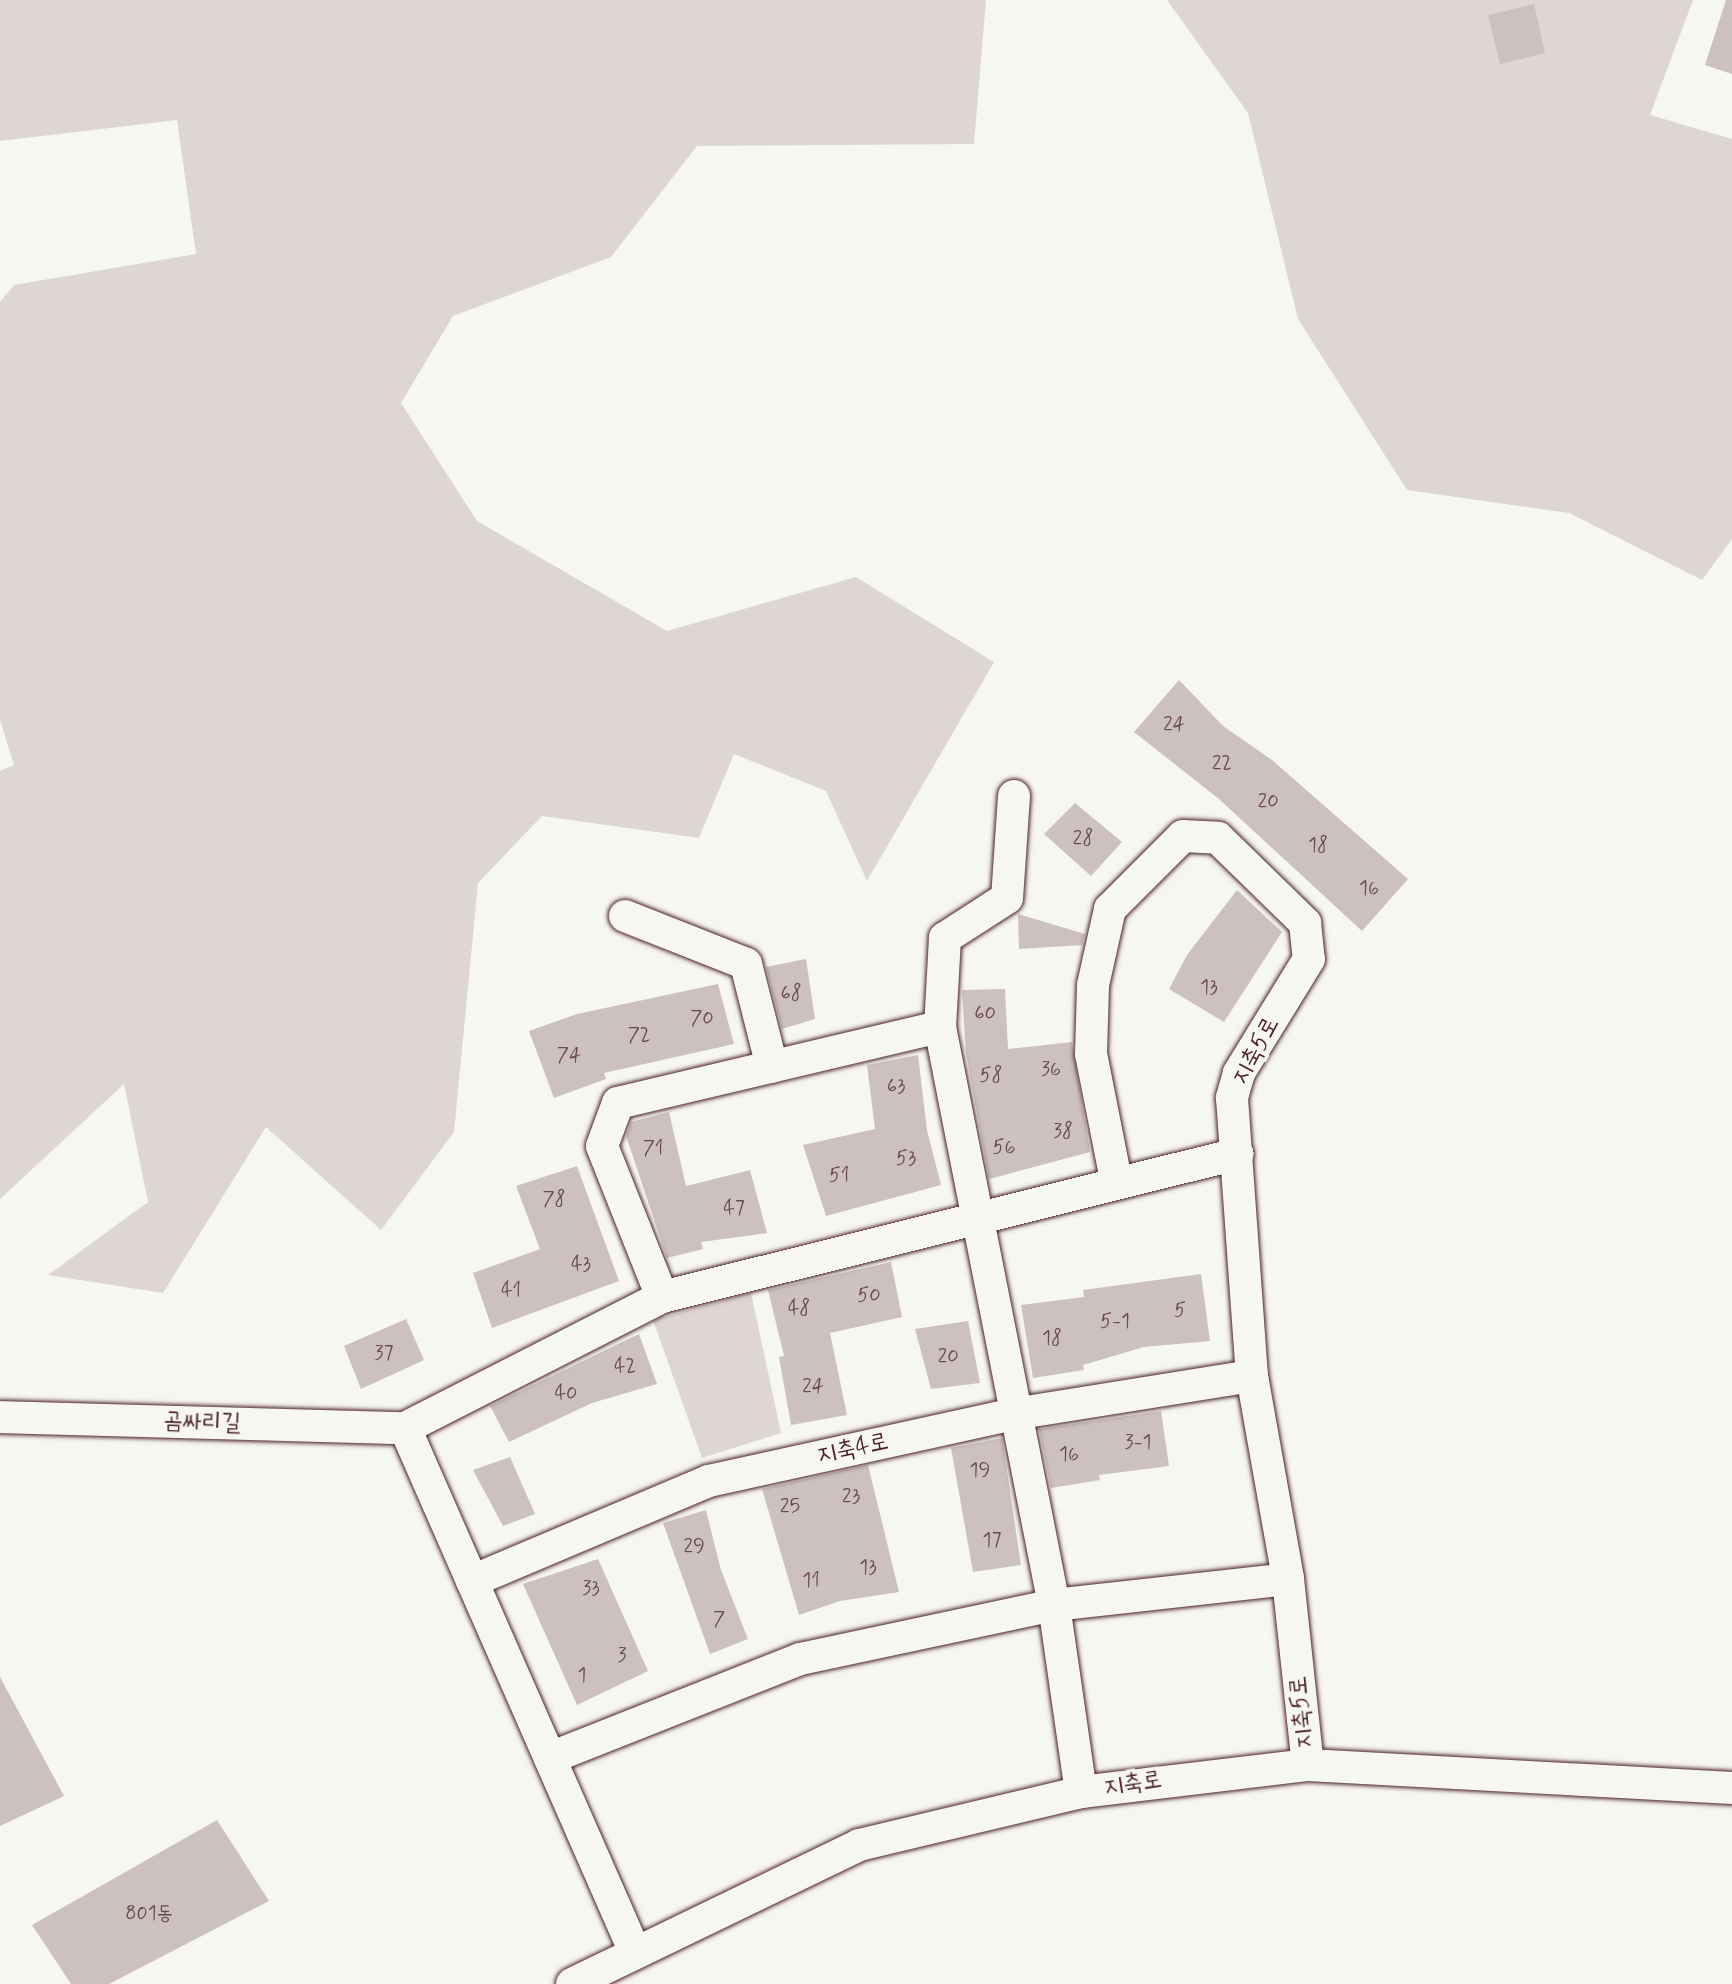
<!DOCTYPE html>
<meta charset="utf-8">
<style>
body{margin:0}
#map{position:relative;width:1732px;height:1984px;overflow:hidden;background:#f6f6f2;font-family:Mynerve,"Poor Story",sans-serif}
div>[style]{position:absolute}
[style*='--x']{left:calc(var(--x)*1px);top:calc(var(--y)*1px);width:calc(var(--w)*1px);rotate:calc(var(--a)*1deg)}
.green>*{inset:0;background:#ddd6d5}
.building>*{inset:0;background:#ccc1c0}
.roads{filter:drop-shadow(0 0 2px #4a1f2b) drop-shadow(0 0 2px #4a1f2b)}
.street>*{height:32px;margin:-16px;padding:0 16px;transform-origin:16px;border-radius:16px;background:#f6f6f2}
span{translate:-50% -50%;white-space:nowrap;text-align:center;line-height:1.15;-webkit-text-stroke:7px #f6f6f2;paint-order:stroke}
.number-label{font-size:20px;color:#6a4850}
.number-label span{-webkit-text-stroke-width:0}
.street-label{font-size:24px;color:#4a1f2b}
</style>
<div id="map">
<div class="green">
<i style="clip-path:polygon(0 0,986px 0,974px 144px,697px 146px,611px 257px,453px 316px,401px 403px,477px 521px,667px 631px,856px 577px,994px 662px,867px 881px,826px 791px,734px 754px,699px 838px,542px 816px,478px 883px,454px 1132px,381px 1230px,266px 1127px,163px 1293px,48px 1275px,148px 1202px,124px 1084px,0 1199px,0 771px,14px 765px,0 720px,0 302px,14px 285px,196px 254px,177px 120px,0 141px)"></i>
<i style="clip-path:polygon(1167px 0,1693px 0,1650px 115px,1732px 139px,1732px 539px,1702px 580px,1569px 513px,1407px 490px,1298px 319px,1248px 113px)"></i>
<i style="clip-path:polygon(751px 1293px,781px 1433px,702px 1458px,653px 1320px)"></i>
</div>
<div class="building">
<i style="clip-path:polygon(1726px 0,1732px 0,1732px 74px,1705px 65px)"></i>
<i style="clip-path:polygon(1534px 4px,1545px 53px,1500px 64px,1488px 15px)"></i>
<i style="clip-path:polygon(1179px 680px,1223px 726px,1272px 760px,1408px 879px,1362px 931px,1219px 799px,1134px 732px)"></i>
<i style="clip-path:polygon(1075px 803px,1122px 842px,1091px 876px,1044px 834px)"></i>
<i style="clip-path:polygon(1237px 890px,1282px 932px,1224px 1022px,1169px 989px,1187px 955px)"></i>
<i style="clip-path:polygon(1018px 914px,1085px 934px,1082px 945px,1019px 949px)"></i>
<i style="clip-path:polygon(806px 959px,815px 1019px,782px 1029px,766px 967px)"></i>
<i style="clip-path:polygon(718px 984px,734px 1044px,604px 1073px,606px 1079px,554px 1098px,529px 1031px,577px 1014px)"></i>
<i style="clip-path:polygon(1005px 989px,1008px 1049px,1072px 1042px,1090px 1152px,989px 1179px,966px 1053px,962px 990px)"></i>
<i style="clip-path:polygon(918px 1055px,927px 1130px,941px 1185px,826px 1216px,803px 1145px,875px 1129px,867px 1065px)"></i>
<i style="clip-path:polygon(669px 1112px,686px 1186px,750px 1170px,767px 1233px,701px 1242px,703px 1249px,667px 1258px,626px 1136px,631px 1122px)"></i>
<i style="clip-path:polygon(577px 1166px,619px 1281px,492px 1328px,473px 1273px,540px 1249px,516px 1186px)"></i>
<i style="clip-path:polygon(891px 1262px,902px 1317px,830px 1333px,847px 1415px,791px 1425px,779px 1357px,784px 1356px,768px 1290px)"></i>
<i style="clip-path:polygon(1201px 1274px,1210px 1341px,1144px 1347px,1083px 1365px,1084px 1370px,1033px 1378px,1021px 1305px,1084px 1297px,1083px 1290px)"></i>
<i style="clip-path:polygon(406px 1319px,424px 1360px,361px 1389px,344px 1346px)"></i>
<i style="clip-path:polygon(968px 1321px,980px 1383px,931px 1389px,915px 1329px)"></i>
<i style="clip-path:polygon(639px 1334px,657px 1384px,592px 1403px,509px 1442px,490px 1406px)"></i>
<i style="clip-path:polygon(1161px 1411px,1169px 1466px,1099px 1475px,1100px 1480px,1051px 1488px,1039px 1429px)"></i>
<i style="clip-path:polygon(1002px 1438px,1021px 1565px,973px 1572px,951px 1448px)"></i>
<i style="clip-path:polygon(510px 1457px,535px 1514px,503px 1526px,473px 1470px)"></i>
<i style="clip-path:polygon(868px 1465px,899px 1592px,840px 1601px,799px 1615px,762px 1489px)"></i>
<i style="clip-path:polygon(706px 1510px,721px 1570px,748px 1639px,710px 1654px,663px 1523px)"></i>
<i style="clip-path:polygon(598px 1559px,648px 1671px,577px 1705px,523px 1584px)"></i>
<i style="clip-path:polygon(0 1677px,64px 1796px,0 1826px)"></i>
<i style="clip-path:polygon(217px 1820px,269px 1901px,109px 1984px,71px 1984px,32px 1925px)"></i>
</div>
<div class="roads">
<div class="street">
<i style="--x:1014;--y:796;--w:102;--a:93.9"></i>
<i style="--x:1007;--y:898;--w:74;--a:147.2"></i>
<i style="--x:945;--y:938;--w:89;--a:93.2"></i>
<i style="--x:940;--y:1027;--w:589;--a:78.84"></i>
<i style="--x:1054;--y:1605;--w:189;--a:81.8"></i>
<i style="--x:625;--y:916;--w:130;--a:21.6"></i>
<i style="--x:746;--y:964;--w:106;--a:75.8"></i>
<i style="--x:1116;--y:1180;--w:128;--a:-101.2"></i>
<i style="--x:1091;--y:1054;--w:69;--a:-88.3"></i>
<i style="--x:1093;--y:985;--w:78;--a:-77.4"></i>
<i style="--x:1110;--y:909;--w:103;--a:-45"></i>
<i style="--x:1183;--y:836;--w:35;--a:3"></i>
<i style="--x:1218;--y:838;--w:122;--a:44.3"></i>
<i style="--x:1305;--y:923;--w:36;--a:84"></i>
<i style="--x:1309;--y:959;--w:134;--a:121.6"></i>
<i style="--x:1239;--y:1073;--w:26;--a:106"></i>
<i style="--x:1232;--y:1098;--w:279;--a:85.9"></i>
<i style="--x:1252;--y:1376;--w:206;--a:79.9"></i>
<i style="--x:1288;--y:1579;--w:187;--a:83.9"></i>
<i style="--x:662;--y:1297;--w:162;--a:-111.7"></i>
<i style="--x:602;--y:1146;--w:46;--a:-69.6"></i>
<i style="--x:618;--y:1103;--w:331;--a:-13.3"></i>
<i style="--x:0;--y:1417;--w:405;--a:1.6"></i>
<i style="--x:472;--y:1581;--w:257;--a:-22.9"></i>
<i style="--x:709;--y:1481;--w:312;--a:-12.4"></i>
<i style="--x:1014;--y:1414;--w:241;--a:-9.1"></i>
<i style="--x:550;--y:1758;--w:269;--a:-21.6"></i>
<i style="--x:800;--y:1659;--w:260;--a:-12"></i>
<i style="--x:1054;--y:1605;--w:235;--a:-6.3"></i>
<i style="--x:634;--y:1950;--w:570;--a:-113.69"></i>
<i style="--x:405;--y:1428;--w:288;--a:-27"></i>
<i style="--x:662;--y:1297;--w:593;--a:-13.97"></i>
<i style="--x:572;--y:1984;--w:319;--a:-25.8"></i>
<i style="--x:859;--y:1845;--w:228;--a:-13.4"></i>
<i style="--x:1081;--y:1792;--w:229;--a:-6.8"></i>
<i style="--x:1308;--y:1765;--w:425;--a:3.1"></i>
</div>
</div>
<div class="number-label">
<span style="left:1174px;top:724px">24</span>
<span style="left:1222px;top:763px">22</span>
<span style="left:1268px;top:801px">20</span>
<span style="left:1083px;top:838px">28</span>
<span style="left:1318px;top:845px">18</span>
<span style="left:1369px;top:888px">16</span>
<span style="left:1209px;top:987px">13</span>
<span style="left:791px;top:993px">68</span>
<span style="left:985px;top:1013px">60</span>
<span style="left:702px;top:1018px">70</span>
<span style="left:639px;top:1035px">72</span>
<span style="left:569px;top:1055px">74</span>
<span style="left:1051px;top:1069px">36</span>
<span style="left:991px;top:1075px">58</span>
<span style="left:896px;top:1086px">63</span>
<span style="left:1063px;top:1131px">38</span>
<span style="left:1004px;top:1147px">56</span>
<span style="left:653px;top:1148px">71</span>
<span style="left:906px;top:1158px">53</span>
<span style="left:839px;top:1175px">51</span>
<span style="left:554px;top:1199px">78</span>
<span style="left:734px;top:1208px">47</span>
<span style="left:581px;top:1264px">43</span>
<span style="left:511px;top:1290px">41</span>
<span style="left:869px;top:1295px">50</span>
<span style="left:799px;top:1308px">48</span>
<span style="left:1180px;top:1310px">5</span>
<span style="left:1115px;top:1321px">5-1</span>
<span style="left:1052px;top:1338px">18</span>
<span style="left:384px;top:1353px">37</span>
<span style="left:948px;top:1356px">20</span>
<span style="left:625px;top:1366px">42</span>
<span style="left:813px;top:1386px">24</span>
<span style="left:566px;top:1393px">40</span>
<span style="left:1138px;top:1442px">3-1</span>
<span style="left:1069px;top:1454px">16</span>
<span style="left:980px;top:1470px">19</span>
<span style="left:851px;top:1496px">23</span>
<span style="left:790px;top:1506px">25</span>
<span style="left:992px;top:1540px">17</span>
<span style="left:694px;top:1546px">29</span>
<span style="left:868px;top:1567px">13</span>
<span style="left:811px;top:1580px">11</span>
<span style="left:591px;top:1588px">33</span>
<span style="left:719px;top:1619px">7</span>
<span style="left:622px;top:1655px">3</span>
<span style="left:582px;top:1675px">1</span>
<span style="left:149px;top:1913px">801동</span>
</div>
<div class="street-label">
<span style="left:1256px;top:1051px;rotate:-62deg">지축5로</span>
<span style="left:202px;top:1422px;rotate:2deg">곰싸리길</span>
<span style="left:853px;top:1449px;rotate:-12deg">지축4로</span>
<span style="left:1302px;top:1712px;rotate:-96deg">지축5로</span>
<span style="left:1133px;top:1784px;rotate:-9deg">지축로</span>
</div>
</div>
